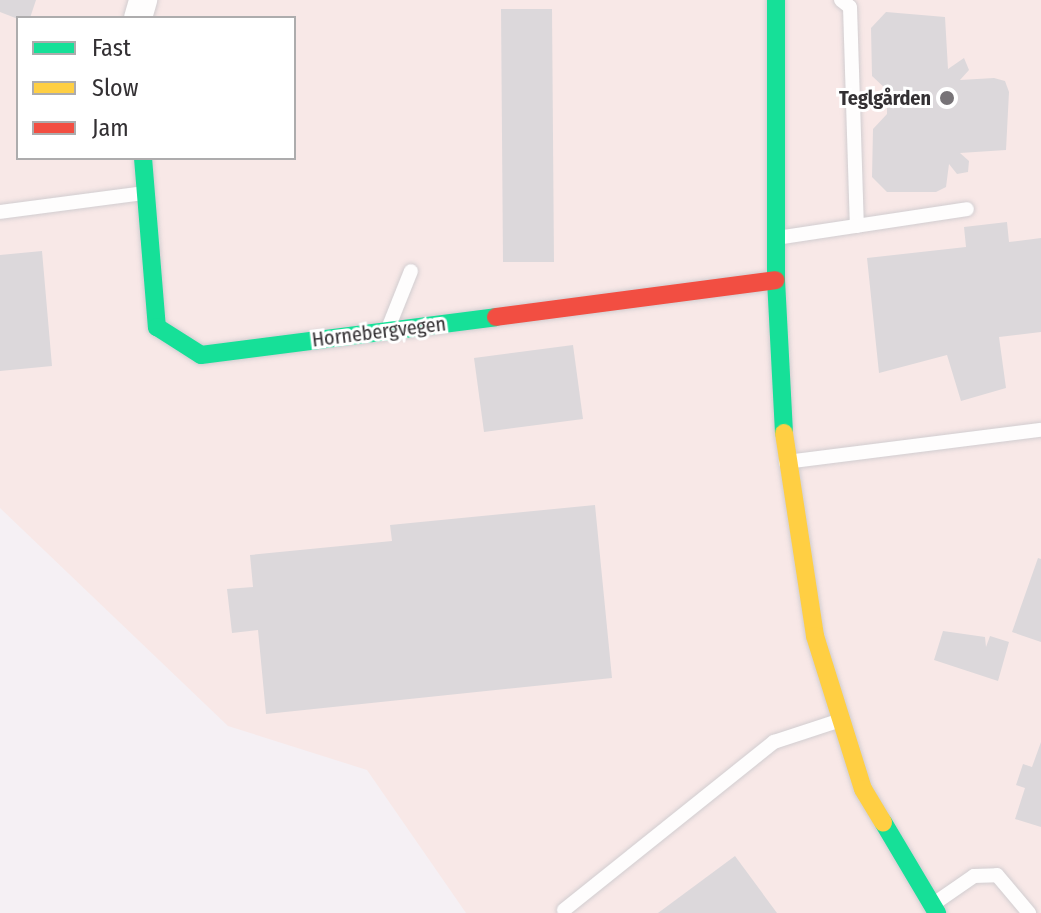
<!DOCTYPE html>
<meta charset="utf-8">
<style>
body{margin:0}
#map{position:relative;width:1041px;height:913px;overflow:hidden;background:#f5f0f4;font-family:"Fira Sans Condensed",sans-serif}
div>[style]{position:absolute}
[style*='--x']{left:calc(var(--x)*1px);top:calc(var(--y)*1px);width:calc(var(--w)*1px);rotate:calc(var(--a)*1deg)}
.commercial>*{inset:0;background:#f8e8e7}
.building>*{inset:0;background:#dcd8db}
.roads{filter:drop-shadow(0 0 2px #d1cdd0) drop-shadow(0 0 2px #d1cdd0)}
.lane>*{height:14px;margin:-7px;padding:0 7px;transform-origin:7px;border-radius:7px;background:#fefdfd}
.street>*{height:28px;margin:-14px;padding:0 14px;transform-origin:14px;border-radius:14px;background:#fefdfd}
.fast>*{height:18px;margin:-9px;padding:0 9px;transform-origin:9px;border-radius:9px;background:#16e098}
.slow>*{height:18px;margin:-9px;padding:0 9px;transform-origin:9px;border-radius:9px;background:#ffcf43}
.jam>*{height:18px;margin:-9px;padding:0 9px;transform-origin:9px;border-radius:9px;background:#f24e42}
.dots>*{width:22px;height:22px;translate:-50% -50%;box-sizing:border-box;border:4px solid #fff;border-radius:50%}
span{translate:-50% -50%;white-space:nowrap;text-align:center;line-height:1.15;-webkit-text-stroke:6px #fff;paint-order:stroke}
.poi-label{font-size:20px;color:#333033;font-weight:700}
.right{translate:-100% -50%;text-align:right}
.street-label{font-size:20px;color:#333033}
.legend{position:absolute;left:16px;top:16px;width:280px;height:144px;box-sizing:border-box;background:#fff;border:2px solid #adacad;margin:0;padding:10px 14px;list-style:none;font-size:24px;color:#333033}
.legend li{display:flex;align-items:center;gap:16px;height:40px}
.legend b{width:40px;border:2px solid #adacad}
</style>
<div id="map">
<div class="commercial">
<i style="clip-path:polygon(evenodd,0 0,1041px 0,1041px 913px,466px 913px,367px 770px,228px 726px,0 508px,0 0,18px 18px,294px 18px,294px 158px,18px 158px,18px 18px)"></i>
</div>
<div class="building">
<i style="clip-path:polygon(0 0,36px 0,30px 18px,18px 19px,0 12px)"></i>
<i style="clip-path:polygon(501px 9px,552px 9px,554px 262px,503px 262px)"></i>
<i style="clip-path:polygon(886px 12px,945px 17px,948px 69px,964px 58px,969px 70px,960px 80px,994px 78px,1005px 81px,1009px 92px,1006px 150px,960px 153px,969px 161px,968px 172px,957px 174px,949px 164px,946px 187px,936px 192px,887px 192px,872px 177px,873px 129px,887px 114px,887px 90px,872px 76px,871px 28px)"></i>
<i style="clip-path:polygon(1007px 222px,1009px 242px,1041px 238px,1041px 332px,999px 337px,1006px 388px,961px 401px,947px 355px,879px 373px,867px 258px,966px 247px,964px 227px)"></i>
<i style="clip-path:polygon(42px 251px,52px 366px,0 371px,0 255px)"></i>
<i style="clip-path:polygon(573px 345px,583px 419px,484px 432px,474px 358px)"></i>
<i style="clip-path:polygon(595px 505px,612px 678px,266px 714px,258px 630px,232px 633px,227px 589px,253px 587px,250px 555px,392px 541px,390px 525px)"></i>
<i style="clip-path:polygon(1038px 558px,1041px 559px,1041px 642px,1012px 632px)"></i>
<i style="clip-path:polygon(943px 631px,985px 637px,986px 647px,990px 636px,1009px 642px,998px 681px,934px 660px)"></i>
<i style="clip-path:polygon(1041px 742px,1041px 827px,1015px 819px,1025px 788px,1016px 785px,1023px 764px,1032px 767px)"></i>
<i style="clip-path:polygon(735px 856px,777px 913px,658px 913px)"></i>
</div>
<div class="roads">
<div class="lane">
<i style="--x:841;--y:0;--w:11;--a:38"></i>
<i style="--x:850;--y:7;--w:219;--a:88.2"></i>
<i style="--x:0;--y:212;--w:145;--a:-7.5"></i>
<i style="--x:776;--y:238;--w:193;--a:-8.6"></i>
<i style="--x:389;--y:326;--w:59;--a:-68.2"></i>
<i style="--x:786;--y:462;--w:257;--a:-7.2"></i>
<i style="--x:932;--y:905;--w:51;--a:-34.6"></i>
<i style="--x:974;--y:876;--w:23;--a:-2"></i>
<i style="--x:997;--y:875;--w:50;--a:49.9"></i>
<i style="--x:564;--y:910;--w:269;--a:-38.7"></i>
<i style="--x:774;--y:742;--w:71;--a:-18.2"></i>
</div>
<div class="street">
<i style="--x:138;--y:18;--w:19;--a:-74"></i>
</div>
<div class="fast">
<i style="--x:776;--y:0;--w:280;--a:90"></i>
<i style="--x:776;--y:280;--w:153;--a:87"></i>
<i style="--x:143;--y:158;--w:170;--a:85.3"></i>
<i style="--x:157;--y:327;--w:52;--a:32.5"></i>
<i style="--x:201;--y:355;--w:297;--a:-7.3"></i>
<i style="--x:883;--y:822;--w:106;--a:59.3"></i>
</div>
<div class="slow">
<i style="--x:784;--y:433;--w:205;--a:81.3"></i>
<i style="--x:815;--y:636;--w:160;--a:72.6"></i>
<i style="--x:863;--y:789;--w:39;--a:59"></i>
</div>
<div class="jam">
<i style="--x:496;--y:317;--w:282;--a:-7.5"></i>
</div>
</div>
<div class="dots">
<i style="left:947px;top:98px;background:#777377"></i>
</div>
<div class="poi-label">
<span class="right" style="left:931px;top:98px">Teglgården</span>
</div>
<div class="street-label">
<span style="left:379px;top:332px;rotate:-7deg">Hornebergvegen</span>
</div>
<ul class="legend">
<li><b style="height:10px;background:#16e098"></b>Fast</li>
<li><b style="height:10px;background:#ffcf43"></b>Slow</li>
<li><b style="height:10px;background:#f24e42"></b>Jam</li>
</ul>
</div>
